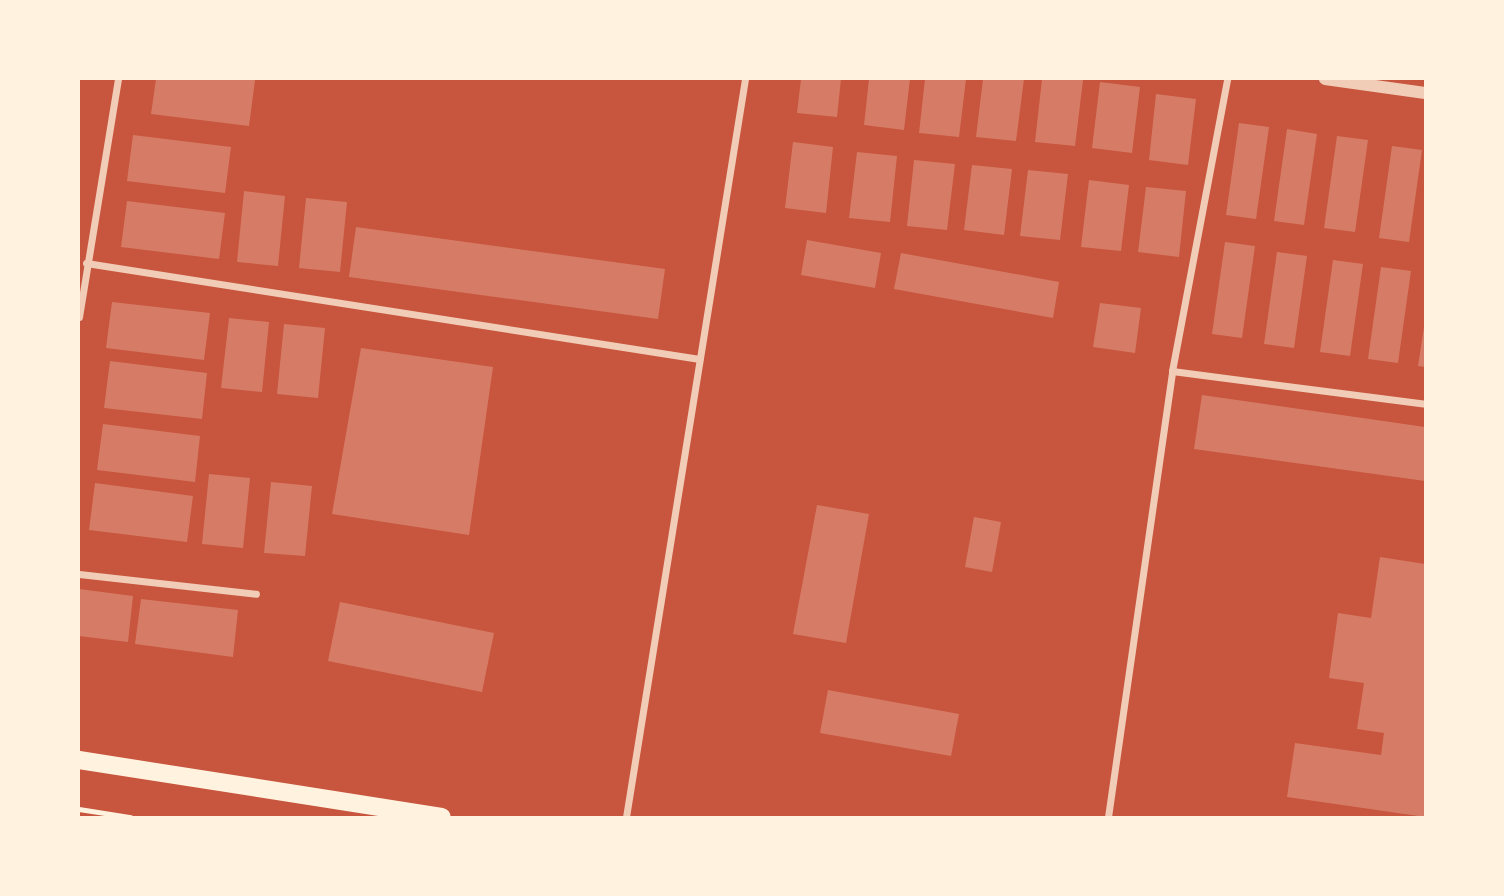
<!DOCTYPE html>
<style>
body{margin:0}
#map{position:relative;width:1504px;height:896px;overflow:hidden;background:#c8553d;font-family:"Fira Sans",sans-serif}
div>[style]{position:absolute}
[style*='--x']{left:calc(var(--x)*1px);top:calc(var(--y)*1px);width:calc(var(--w)*1px);rotate:calc(var(--a)*1deg)}
.building>*{inset:0;background:#d67c66}
.path>*{height:4.5px;margin:-2.25px;padding:0 2.25px;transform-origin:2.25px;border-radius:2.25px;background:#fff3e0}
.minor>*{height:7px;margin:-3.5px;padding:0 3.5px;transform-origin:3.5px;border-radius:3.5px;background:#f1ccb7}
.tertiary>*{height:12px;margin:-6px;padding:0 6px;transform-origin:6px;border-radius:6px;background:#f1ccb7}
.primary>*{height:18px;margin:-9px;padding:0 9px;transform-origin:9px;border-radius:9px;background:#fff3e0}
span{translate:-50% -50%;white-space:nowrap;text-align:center;line-height:1.15;-webkit-text-stroke:7px #fff3e0;paint-order:stroke}
.frame{position:absolute;inset:0;border:80px solid #fff3e0;pointer-events:none}
</style>
<div id="map">
<div class="building">
<i style="clip-path:polygon(156px 79px,255px 80px,249px 126px,151px 114px)"></i>
<i style="clip-path:polygon(801px 79px,841px 79px,837px 117px,797px 113px)"></i>
<i style="clip-path:polygon(869px 79px,910px 79px,904px 130px,864px 125px)"></i>
<i style="clip-path:polygon(925px 79px,966px 79px,959px 137px,919px 133px)"></i>
<i style="clip-path:polygon(983px 79px,1024px 79px,1016px 141px,976px 137px)"></i>
<i style="clip-path:polygon(1042px 79px,1083px 80px,1075px 146px,1035px 142px)"></i>
<i style="clip-path:polygon(1100px 82px,1140px 87px,1132px 153px,1092px 148px)"></i>
<i style="clip-path:polygon(1156px 94px,1196px 99px,1188px 165px,1149px 160px)"></i>
<i style="clip-path:polygon(1239px 123px,1269px 127px,1256px 219px,1226px 215px)"></i>
<i style="clip-path:polygon(1287px 129px,1317px 134px,1304px 225px,1274px 221px)"></i>
<i style="clip-path:polygon(133px 135px,231px 147px,225px 193px,127px 181px)"></i>
<i style="clip-path:polygon(1337px 136px,1368px 140px,1355px 232px,1324px 228px)"></i>
<i style="clip-path:polygon(793px 142px,833px 147px,826px 213px,785px 208px)"></i>
<i style="clip-path:polygon(1392px 146px,1422px 150px,1409px 242px,1379px 238px)"></i>
<i style="clip-path:polygon(857px 152px,897px 156px,890px 222px,849px 218px)"></i>
<i style="clip-path:polygon(914px 160px,955px 164px,947px 230px,907px 226px)"></i>
<i style="clip-path:polygon(972px 165px,1012px 169px,1004px 235px,964px 230px)"></i>
<i style="clip-path:polygon(1028px 170px,1068px 174px,1060px 240px,1020px 236px)"></i>
<i style="clip-path:polygon(1089px 180px,1129px 185px,1121px 251px,1081px 247px)"></i>
<i style="clip-path:polygon(1146px 187px,1186px 191px,1179px 257px,1138px 252px)"></i>
<i style="clip-path:polygon(244px 191px,285px 196px,278px 266px,237px 262px)"></i>
<i style="clip-path:polygon(306px 198px,347px 202px,340px 272px,299px 268px)"></i>
<i style="clip-path:polygon(127px 201px,225px 213px,219px 259px,121px 247px)"></i>
<i style="clip-path:polygon(356px 227px,665px 269px,658px 319px,349px 277px)"></i>
<i style="clip-path:polygon(807px 240px,881px 253px,875px 288px,801px 275px)"></i>
<i style="clip-path:polygon(1225px 242px,1255px 246px,1242px 338px,1212px 334px)"></i>
<i style="clip-path:polygon(1277px 252px,1307px 256px,1294px 348px,1264px 344px)"></i>
<i style="clip-path:polygon(901px 253px,1059px 282px,1053px 318px,894px 289px)"></i>
<i style="clip-path:polygon(1333px 260px,1363px 264px,1350px 356px,1320px 352px)"></i>
<i style="clip-path:polygon(1381px 267px,1411px 271px,1398px 363px,1368px 359px)"></i>
<i style="clip-path:polygon(112px 302px,210px 313px,204px 360px,106px 348px)"></i>
<i style="clip-path:polygon(1100px 303px,1141px 308px,1135px 353px,1093px 347px)"></i>
<i style="clip-path:polygon(229px 318px,269px 322px,262px 392px,221px 388px)"></i>
<i style="clip-path:polygon(284px 324px,325px 328px,318px 398px,277px 394px)"></i>
<i style="clip-path:polygon(1424px 327px,1425px 327px,1425px 367px,1418px 366px)"></i>
<i style="clip-path:polygon(361px 348px,493px 367px,469px 535px,332px 514px)"></i>
<i style="clip-path:polygon(110px 361px,207px 373px,202px 419px,104px 408px)"></i>
<i style="clip-path:polygon(1202px 395px,1425px 427px,1425px 481px,1194px 449px)"></i>
<i style="clip-path:polygon(103px 424px,200px 436px,195px 482px,97px 470px)"></i>
<i style="clip-path:polygon(209px 474px,250px 478px,243px 548px,202px 544px)"></i>
<i style="clip-path:polygon(271px 482px,312px 486px,305px 556px,264px 553px)"></i>
<i style="clip-path:polygon(95px 483px,193px 496px,187px 542px,89px 530px)"></i>
<i style="clip-path:polygon(817px 505px,869px 514px,846px 643px,793px 634px)"></i>
<i style="clip-path:polygon(974px 517px,1001px 522px,992px 572px,965px 567px)"></i>
<i style="clip-path:polygon(1380px 557px,1425px 564px,1425px 817px,1287px 797px,1295px 743px,1381px 755px,1384px 733px,1357px 729px,1364px 683px,1329px 678px,1338px 613px,1371px 618px)"></i>
<i style="clip-path:polygon(79px 589px,133px 596px,128px 642px,79px 636px)"></i>
<i style="clip-path:polygon(141px 599px,238px 610px,233px 657px,135px 644px)"></i>
<i style="clip-path:polygon(340px 602px,494px 633px,482px 692px,328px 661px)"></i>
<i style="clip-path:polygon(828px 690px,959px 714px,951px 756px,820px 733px)"></i>
</div>
<div class="path">
<i style="--x:79;--y:809;--w:52;--a:8.9"></i>
</div>
<div class="minor">
<i style="--x:86;--y:263;--w:621;--a:8.89"></i>
<i style="--x:79;--y:317;--w:241;--a:-80.7"></i>
<i style="--x:1172;--y:371;--w:255;--a:7.4"></i>
<i style="--x:79;--y:574;--w:178;--a:6.4"></i>
<i style="--x:626;--y:817;--w:748;--a:-80.84"></i>
<i style="--x:1108;--y:817;--w:451;--a:-81.8"></i>
<i style="--x:1172;--y:371;--w:297;--a:-79.3"></i>
</div>
<div class="tertiary">
<i style="--x:1325;--y:79;--w:101;--a:8"></i>
</div>
<div class="primary">
<i style="--x:79;--y:760;--w:367;--a:8.9"></i>
</div>
<div class="frame"></div>
</div>
